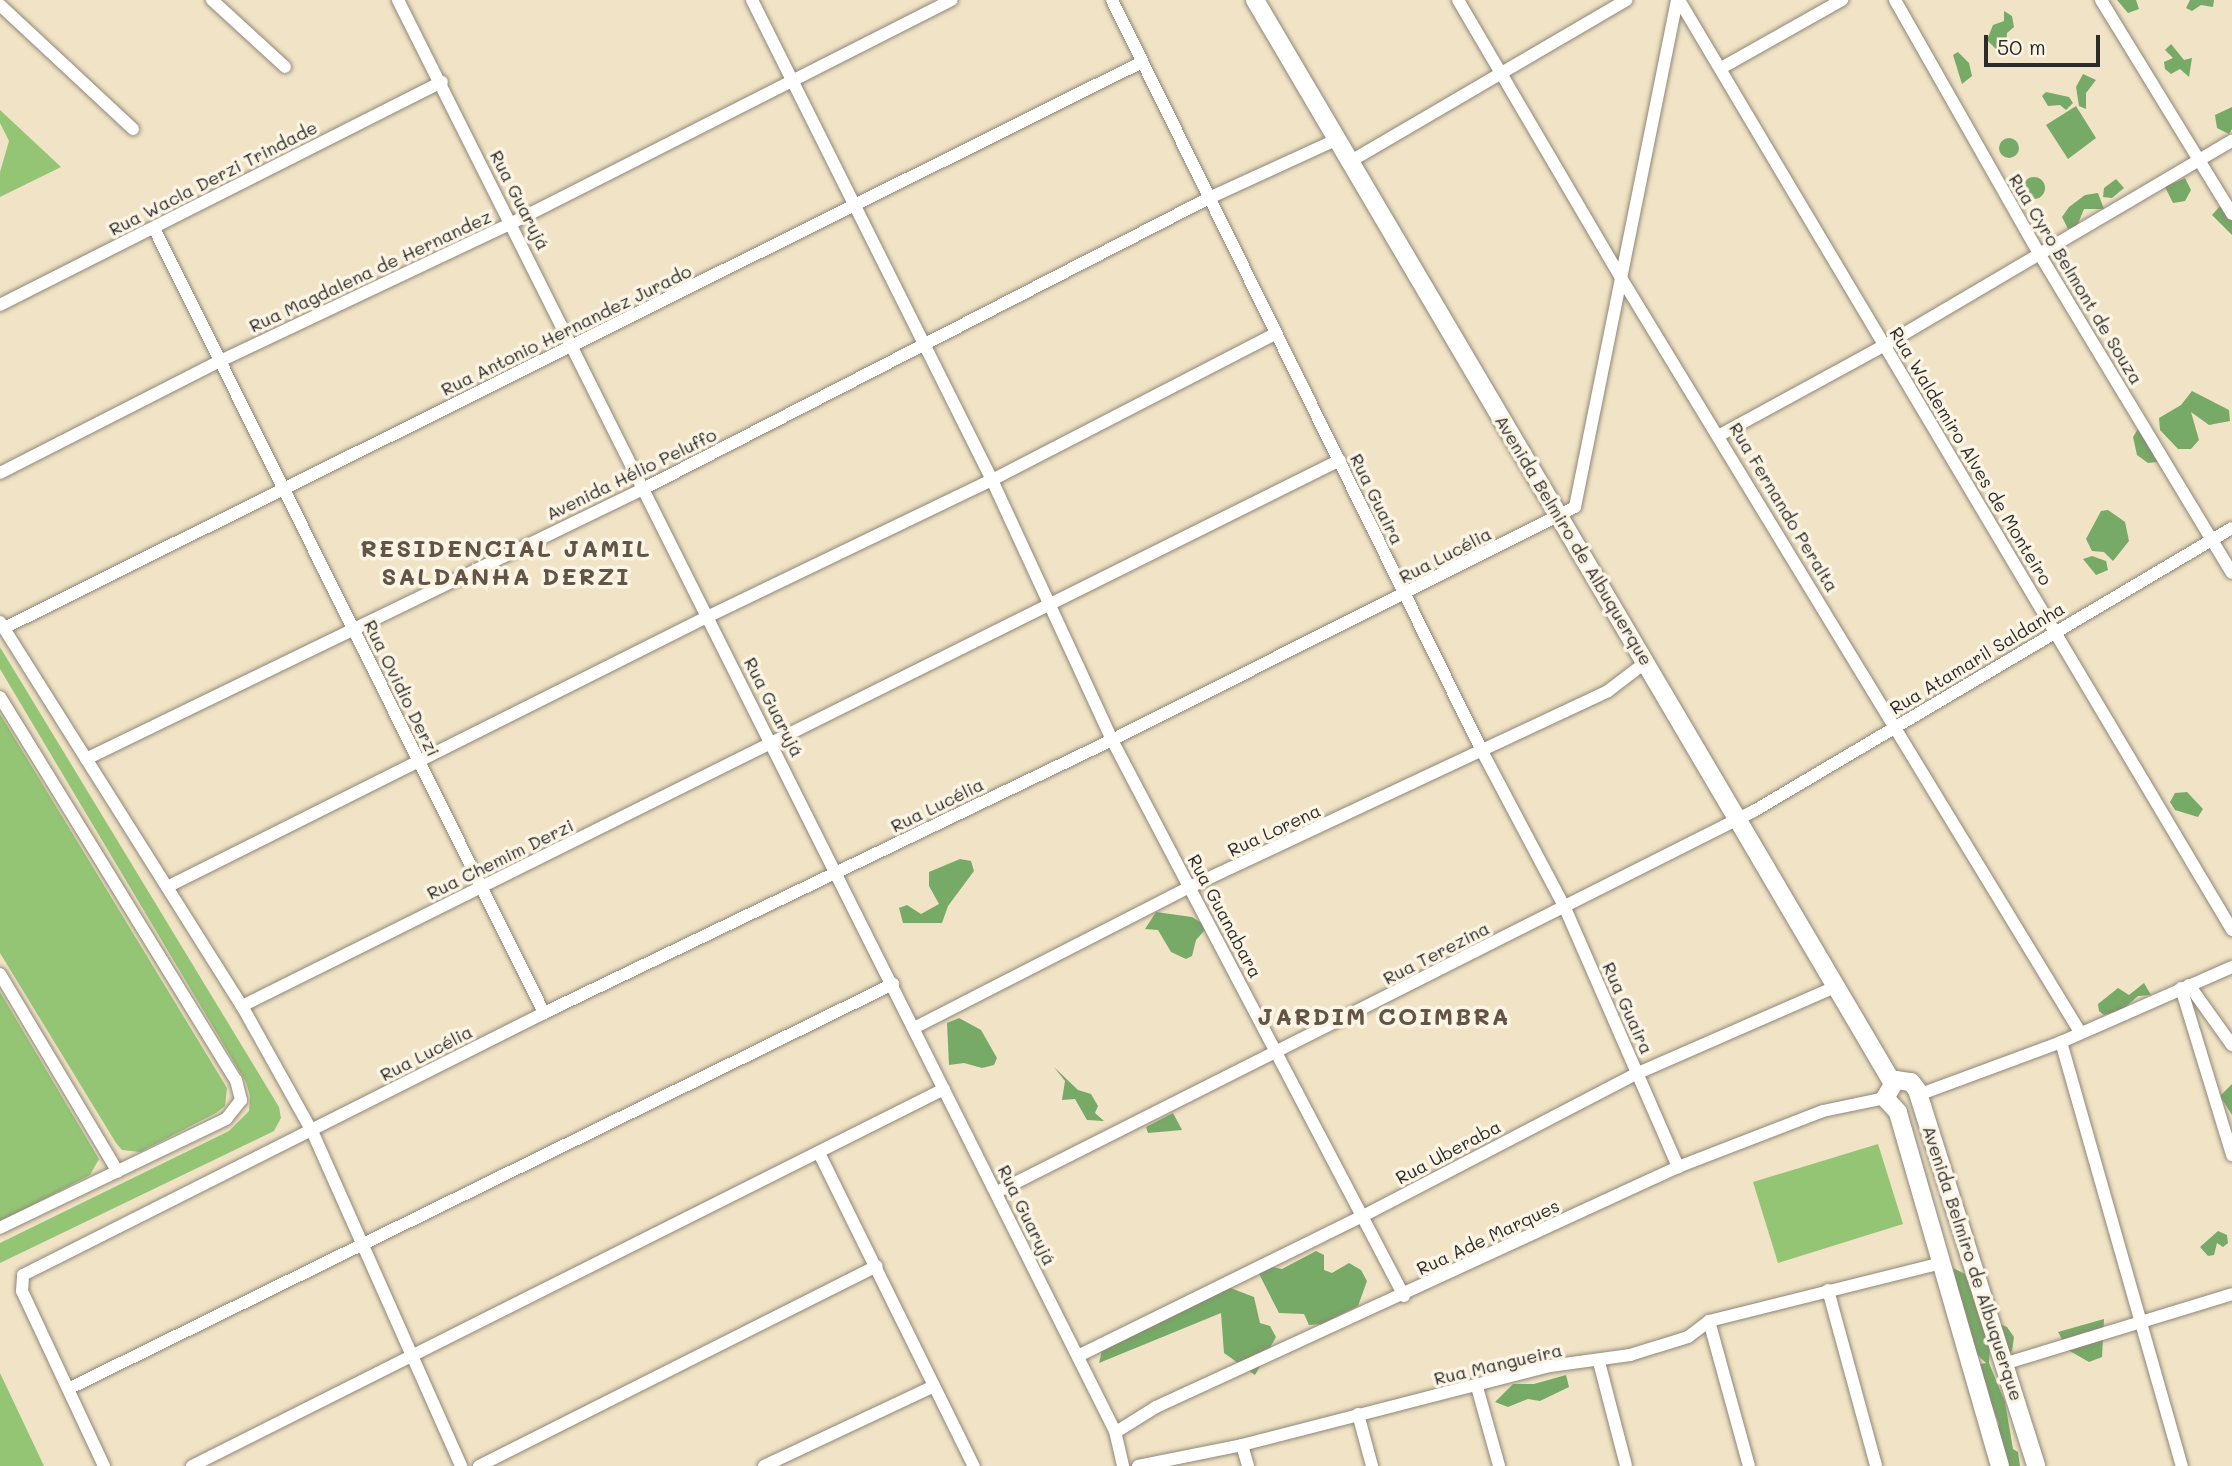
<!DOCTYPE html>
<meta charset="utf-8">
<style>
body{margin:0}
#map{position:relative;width:2232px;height:1466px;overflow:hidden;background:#f1e3c5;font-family:Mali,sans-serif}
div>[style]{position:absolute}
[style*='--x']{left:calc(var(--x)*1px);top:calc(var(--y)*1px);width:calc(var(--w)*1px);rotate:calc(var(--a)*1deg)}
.green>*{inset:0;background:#94c575}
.forest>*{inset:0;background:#7a6}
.round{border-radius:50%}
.roads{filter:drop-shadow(0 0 2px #8e8778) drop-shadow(0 0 2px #8e8778)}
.street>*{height:12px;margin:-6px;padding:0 6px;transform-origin:6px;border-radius:6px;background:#fff}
.secondary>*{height:18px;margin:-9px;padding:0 9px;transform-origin:9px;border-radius:9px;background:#fff}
span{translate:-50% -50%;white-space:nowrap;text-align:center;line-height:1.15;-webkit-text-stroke:7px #fcf5e5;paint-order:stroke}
.street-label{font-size:18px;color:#2b2b2b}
.district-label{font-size:24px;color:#625446;font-weight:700;letter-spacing:2px}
.scale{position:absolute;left:1984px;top:35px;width:116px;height:32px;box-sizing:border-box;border:4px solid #2b2b2b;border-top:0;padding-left:9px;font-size:21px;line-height:24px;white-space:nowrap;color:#2b2b2b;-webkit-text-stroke:5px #fcf5e5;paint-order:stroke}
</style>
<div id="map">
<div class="green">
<i style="clip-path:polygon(0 110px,61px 167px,0 197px,0 172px,9px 141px,0 123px)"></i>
<i style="clip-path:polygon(0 647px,279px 1107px,281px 1118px,274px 1131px,0 1263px,0 1243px,229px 1131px,249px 1111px,250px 1096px,246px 1082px,0 669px)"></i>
<i style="clip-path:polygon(0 714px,227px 1088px,225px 1106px,216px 1113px,140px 1152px,122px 1150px,116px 1143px,0 953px)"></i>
<i style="clip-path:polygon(0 992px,99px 1159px,90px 1175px,0 1222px)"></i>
<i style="clip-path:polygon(1878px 1144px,1903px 1224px,1778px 1263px,1753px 1182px)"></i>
<i style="clip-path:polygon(0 1373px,44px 1466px,0 1466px)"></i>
</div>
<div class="forest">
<i style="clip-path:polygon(2117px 0,2136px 0,2139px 9px,2128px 13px)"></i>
<i style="clip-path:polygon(2190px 0,2214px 0,2213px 7px,2201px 5px,2192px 11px,2186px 8px)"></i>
<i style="clip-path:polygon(2004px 11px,2012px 16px,2014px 27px,2007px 33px,2006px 47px,1997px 50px,1987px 40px,1993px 25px,2004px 21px)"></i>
<i style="clip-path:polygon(2171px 44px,2184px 60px,2192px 58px,2189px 77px,2180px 69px,2171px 74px,2165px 69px,2164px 62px,2173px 58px,2165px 50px)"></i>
<i style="clip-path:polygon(1958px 52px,1969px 63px,1972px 76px,1962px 84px,1953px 55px)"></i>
<i style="clip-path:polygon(2083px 74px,2096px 80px,2086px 93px,2086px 109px,2079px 106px,2076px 87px)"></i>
<i style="clip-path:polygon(2046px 92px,2069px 97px,2073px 103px,2066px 110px,2060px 105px,2048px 106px,2042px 96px)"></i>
<i style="clip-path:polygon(2076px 106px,2096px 138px,2068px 159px,2046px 125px)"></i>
<i style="clip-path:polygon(2232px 107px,2232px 129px,2229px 134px,2217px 128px,2215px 115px)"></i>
<i class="round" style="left:1999px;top:138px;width:20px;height:20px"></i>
<i class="round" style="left:2023px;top:177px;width:22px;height:22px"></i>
<i style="clip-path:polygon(2185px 178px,2191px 190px,2185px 201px,2173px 203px,2165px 187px)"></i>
<i style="clip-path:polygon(2116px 179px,2124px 188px,2112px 198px,2103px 197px,2104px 188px)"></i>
<i style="clip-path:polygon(2098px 193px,2104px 209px,2084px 209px,2077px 226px,2068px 229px,2062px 217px,2069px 207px,2085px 195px)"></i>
<i style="clip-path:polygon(2220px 206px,2232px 208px,2232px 235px,2212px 215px)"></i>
<i style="clip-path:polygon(2192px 391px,2229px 410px,2230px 421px,2209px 425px,2191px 412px,2199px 440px,2191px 449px,2178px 449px,2160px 430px,2159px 418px,2181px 405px)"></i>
<i style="clip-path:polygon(2138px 429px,2159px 460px,2157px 462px,2148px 463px,2137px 455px,2133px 437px)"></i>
<i style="clip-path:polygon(2108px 510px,2125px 522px,2129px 541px,2113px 561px,2104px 552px,2092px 551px,2086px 539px,2101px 511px)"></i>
<i style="clip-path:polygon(2092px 556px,2106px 561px,2108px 570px,2096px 575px,2083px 559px)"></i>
<i style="clip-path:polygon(2187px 792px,2203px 809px,2198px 817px,2175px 810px,2170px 802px,2175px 793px)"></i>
<i style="clip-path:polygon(960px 859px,971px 861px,974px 871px,948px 906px,942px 923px,903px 923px,899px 908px,907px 905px,921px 914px,939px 904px,929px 886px,929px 872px)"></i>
<i style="clip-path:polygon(1156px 912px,1192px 917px,1203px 924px,1205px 930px,1196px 940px,1192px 956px,1186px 959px,1171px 952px,1158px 930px,1145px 929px)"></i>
<i style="clip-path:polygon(2144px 983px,2151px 995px,2138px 996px,2122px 1010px,2104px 1015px,2099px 1011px,2098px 1004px,2118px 988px,2129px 995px)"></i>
<i style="clip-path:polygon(959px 1018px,981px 1030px,997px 1058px,994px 1065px,982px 1068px,964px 1063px,949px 1065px,947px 1023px)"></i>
<i style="clip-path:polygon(1054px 1067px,1078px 1090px,1091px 1094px,1098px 1106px,1095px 1113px,1104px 1121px,1087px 1120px,1075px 1099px,1062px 1100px,1065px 1081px)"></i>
<i style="clip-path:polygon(2232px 1084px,2232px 1115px,2220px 1096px)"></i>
<i style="clip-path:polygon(1173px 1113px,1182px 1130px,1148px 1133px,1146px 1127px)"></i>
<i style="clip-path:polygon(2218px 1231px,2227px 1235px,2228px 1243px,2223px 1247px,2217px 1243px,2214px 1255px,2208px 1256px,2200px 1247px)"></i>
<i style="clip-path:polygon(1316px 1251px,1324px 1255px,1324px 1270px,1332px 1273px,1349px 1263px,1361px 1270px,1367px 1281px,1358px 1306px,1322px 1324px,1309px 1325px,1304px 1314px,1279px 1313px,1258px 1272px,1267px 1266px,1282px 1269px)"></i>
<i style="clip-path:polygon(1953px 1268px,1965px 1274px,1982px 1317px,2007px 1327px,2014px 1337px,2012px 1351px,2006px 1354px,1990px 1345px,1989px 1363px,2005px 1402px,2013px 1449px,2018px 1452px,2020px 1466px,2004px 1466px,1995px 1436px,1999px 1424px,1976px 1365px,1986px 1363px,1970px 1348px)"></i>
<i style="clip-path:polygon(1228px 1287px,1254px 1297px,1260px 1323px,1270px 1326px,1276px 1337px,1255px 1375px,1224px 1353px,1221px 1313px,1099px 1363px,1102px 1350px)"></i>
<i style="clip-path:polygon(2104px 1319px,2102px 1357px,2089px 1362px,2068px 1350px,2058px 1332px)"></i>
<i style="clip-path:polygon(1566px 1375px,1569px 1387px,1540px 1401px,1528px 1399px,1508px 1407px,1495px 1402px,1513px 1384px,1534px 1384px)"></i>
</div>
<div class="roads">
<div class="street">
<i style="--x:212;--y:0;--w:99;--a:42.5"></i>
<i style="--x:398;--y:0;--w:1601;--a:63.39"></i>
<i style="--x:1115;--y:1431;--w:36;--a:77"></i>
<i style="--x:752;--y:0;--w:537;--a:63.43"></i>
<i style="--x:992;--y:480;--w:286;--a:65.2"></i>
<i style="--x:1112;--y:740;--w:628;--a:62.29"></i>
<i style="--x:1112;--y:0;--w:839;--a:63.77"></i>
<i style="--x:1483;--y:753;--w:175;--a:62.1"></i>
<i style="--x:1565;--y:908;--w:283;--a:66.4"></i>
<i style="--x:1458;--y:0;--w:320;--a:59.6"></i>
<i style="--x:1620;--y:276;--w:885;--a:58.68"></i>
<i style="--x:1679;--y:0;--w:1082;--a:59.26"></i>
<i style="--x:1895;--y:0;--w:293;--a:60.4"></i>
<i style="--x:2040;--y:255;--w:371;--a:58.9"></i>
<i style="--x:2101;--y:0;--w:251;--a:58.5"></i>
<i style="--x:0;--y:5;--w:182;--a:43"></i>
<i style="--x:1723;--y:67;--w:137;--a:-29.4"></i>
<i style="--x:1351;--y:161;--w:319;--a:-30.3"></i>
<i style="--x:154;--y:228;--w:877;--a:63.58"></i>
<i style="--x:0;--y:305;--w:495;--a:-26.8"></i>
<i style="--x:1720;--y:435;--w:188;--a:-28.6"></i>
<i style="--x:1885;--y:345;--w:403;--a:-30.5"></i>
<i style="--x:0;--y:473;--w:247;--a:-27"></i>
<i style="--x:220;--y:361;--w:323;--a:-25.3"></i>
<i style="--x:512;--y:223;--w:493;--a:-26.9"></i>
<i style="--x:0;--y:622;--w:454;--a:57.8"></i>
<i style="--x:242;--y:1006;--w:143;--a:60.8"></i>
<i style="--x:312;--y:1131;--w:367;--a:66"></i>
<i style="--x:4;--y:628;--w:1271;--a:-26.44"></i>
<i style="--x:0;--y:697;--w:450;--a:58.4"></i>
<i style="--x:236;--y:1080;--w:21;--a:76"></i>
<i style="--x:241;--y:1100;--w:24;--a:128"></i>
<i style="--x:226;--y:1119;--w:251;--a:154.3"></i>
<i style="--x:86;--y:759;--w:621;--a:-25.86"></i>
<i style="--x:645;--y:488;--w:634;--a:-27.21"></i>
<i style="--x:1209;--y:198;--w:142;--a:-24.6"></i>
<i style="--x:167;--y:887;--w:606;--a:-26.57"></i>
<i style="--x:709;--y:616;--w:314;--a:-25.7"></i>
<i style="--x:992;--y:480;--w:318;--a:-27.3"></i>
<i style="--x:0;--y:974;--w:230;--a:59.2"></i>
<i style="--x:2189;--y:985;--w:74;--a:54.4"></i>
<i style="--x:2181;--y:988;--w:175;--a:73"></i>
<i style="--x:242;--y:1006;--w:1226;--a:-26.44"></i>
<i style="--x:914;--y:1028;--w:310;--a:-27.1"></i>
<i style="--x:1190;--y:887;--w:462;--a:-25.1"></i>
<i style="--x:1608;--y:691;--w:48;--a:-37.3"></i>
<i style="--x:2061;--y:1042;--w:441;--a:74.1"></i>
<i style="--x:1918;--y:1095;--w:153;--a:-20.3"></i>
<i style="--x:2061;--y:1042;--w:187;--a:-23.7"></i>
<i style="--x:819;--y:1153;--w:349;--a:63.7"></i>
<i style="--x:997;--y:1192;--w:847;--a:-26.72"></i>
<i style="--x:1754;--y:811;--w:555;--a:-30.63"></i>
<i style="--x:1828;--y:1290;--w:182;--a:74.7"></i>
<i style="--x:1709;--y:1321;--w:150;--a:74.6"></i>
<i style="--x:1078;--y:1356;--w:318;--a:-26.2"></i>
<i style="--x:1363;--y:1216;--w:310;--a:-27.5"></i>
<i style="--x:1638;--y:1073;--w:217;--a:-23.6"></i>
<i style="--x:1599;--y:1362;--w:107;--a:75.4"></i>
<i style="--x:2007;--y:1363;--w:235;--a:-17"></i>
<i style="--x:1477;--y:1387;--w:82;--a:74.4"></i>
<i style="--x:70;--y:1388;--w:917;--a:-26.15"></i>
<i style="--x:1358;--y:1414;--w:54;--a:74.9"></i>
<i style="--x:1116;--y:1432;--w:47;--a:-32"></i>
<i style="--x:1156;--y:1407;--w:575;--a:-24.69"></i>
<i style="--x:1678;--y:1167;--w:155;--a:-21.1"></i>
<i style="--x:1823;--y:1111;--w:63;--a:-11.8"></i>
<i style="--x:1242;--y:1445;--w:22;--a:74"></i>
<i style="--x:104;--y:1466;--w:193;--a:-115.1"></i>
<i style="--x:22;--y:1291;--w:16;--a:-86"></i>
<i style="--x:23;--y:1275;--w:583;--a:-26.7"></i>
<i style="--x:544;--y:1013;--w:630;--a:-25.67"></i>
<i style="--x:1112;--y:740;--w:518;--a:-26.71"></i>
<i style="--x:1575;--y:507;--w:517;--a:-78.62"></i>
<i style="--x:192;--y:1466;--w:841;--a:-26.63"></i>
<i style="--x:479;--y:1466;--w:445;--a:-26.7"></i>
<i style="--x:764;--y:1466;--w:188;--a:-25.2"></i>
<i style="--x:1138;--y:1466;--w:106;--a:-11.4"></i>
<i style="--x:1242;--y:1445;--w:318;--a:-14.4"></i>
<i style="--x:1550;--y:1366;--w:81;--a:-7.8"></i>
<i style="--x:1630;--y:1355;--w:61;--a:-17.2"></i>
<i style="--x:1688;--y:1337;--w:26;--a:-37"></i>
<i style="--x:1709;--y:1321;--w:239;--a:-14"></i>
</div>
<div class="secondary">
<i style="--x:1255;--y:0;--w:1256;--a:59.51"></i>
<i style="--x:2000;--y:1466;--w:368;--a:-106.1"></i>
<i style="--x:1898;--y:1112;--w:19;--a:-133"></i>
<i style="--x:1885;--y:1098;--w:21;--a:-59"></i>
<i style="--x:1896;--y:1080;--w:15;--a:8"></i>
<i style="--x:1911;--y:1082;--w:10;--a:53"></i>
<i style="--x:1917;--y:1090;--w:394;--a:72.4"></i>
</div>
</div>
<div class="street-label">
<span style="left:213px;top:178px;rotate:-27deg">Rua Wacla Derzi Trindade</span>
<span style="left:520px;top:200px;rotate:63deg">Rua Guarujá</span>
<span style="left:370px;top:271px;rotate:-25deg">Rua Magdalena de Hernandez</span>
<span style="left:2076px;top:279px;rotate:59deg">Rua Cyro Belmont de Souza</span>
<span style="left:566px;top:330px;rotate:-26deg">Rua Antonio Hernandez Jurado</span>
<span style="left:1971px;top:456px;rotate:59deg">Rua Waldemiro Alves de Monteiro</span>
<span style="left:631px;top:474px;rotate:-26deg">Avenida Hélio Peluffo</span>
<span style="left:1377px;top:499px;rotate:64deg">Rua Guaira</span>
<span style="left:1784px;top:507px;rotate:59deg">Rua Fernando Peralta</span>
<span style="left:1574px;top:540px;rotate:59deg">Avenida Belmiro de Albuquerque</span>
<span style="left:1445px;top:555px;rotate:-27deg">Rua Lucélia</span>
<span style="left:1977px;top:658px;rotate:-31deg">Rua Atamaril Saldanha</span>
<span style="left:402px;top:688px;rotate:64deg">Rua Ovidio Derzi</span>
<span style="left:774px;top:707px;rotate:63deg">Rua Guarujá</span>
<span style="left:937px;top:805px;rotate:-26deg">Rua Lucélia</span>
<span style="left:1274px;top:830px;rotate:-25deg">Rua Lorena</span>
<span style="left:500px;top:859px;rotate:-26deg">Rua Chemim Derzi</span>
<span style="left:1225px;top:916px;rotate:62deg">Rua Guanabara</span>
<span style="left:1436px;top:953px;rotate:-27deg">Rua Terezina</span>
<span style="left:1628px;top:1008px;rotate:66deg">Rua Guaira</span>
<span style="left:426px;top:1053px;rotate:-27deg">Rua Lucélia</span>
<span style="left:1448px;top:1152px;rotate:-28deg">Rua Uberaba</span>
<span style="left:1027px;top:1215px;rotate:64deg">Rua Guarujá</span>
<span style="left:1488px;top:1237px;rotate:-25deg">Rua Ade Marques</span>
<span style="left:1973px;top:1263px;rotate:72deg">Avenida Belmiro de Albuquerque</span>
<span style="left:1498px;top:1364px;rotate:-13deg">Rua Mangueira</span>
</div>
<div class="district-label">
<span style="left:506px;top:562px">RESIDENCIAL JAMIL<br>SALDANHA DERZI</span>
<span style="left:1384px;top:1016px">JARDIM COIMBRA</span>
</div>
<div class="scale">50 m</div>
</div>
